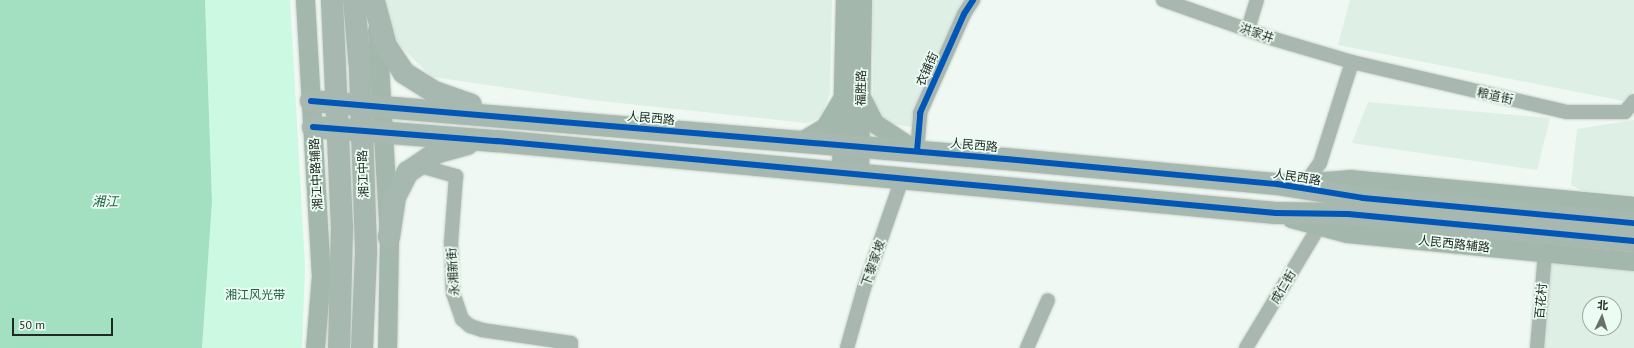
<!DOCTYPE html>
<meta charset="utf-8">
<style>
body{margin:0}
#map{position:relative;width:1634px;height:348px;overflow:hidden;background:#eff8f3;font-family:"PT Sans","Noto Sans SC",sans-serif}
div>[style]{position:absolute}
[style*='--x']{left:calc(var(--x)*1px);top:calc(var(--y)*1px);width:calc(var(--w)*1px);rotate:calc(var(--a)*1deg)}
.built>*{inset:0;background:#deefe6}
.green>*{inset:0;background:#ccf9e1}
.water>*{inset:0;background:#a3e0c1}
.roads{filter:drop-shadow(0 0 1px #cbd2ce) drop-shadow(0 0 1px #cbd2ce)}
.street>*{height:14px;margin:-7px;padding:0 7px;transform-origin:7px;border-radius:7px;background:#a8b8b0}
.secondary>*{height:19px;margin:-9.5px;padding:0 9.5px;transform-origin:9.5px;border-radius:9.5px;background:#a3b7ad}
.primary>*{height:22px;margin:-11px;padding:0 11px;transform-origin:11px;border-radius:11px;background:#a6b8b0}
.cycleway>*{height:6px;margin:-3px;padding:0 3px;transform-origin:3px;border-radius:3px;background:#0057b8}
span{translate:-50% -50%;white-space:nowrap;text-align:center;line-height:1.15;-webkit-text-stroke:3.5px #ebfcf2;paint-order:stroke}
.street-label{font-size:12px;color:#222824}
.park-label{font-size:12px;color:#215f43}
.water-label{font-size:13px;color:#266347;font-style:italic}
.north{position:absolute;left:1582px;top:296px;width:40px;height:40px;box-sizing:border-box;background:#ebfcf2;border:1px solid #9ba7a0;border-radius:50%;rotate:4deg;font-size:11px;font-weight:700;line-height:16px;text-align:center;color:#222824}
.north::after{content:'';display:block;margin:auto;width:14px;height:18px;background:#6a716c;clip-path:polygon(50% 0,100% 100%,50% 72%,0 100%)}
.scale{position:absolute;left:12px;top:318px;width:101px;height:18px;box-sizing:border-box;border:2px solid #222824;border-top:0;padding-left:5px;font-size:12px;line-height:14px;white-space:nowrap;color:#222824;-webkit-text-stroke:3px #ebfcf2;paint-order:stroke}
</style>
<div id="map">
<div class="built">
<i style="clip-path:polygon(385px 0,832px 0,830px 94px,822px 113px,816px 120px,807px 123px,592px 100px,432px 77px,398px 44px,386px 10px)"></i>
<i style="clip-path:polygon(873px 0,965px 0,915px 111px,911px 127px,888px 123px,881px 118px,873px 105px)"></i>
<i style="clip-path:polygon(1350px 0,1634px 0,1634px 91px,1623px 101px,1338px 45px)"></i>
<i style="clip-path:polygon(1368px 102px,1550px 118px,1537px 170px,1352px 143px)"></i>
<i style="clip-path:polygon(1634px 120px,1634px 195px,1581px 190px,1571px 185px,1577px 129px)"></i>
<i style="clip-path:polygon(evenodd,1545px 263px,1634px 271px,1634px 348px,1537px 348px,1545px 263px,1590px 304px,1614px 304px,1614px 328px,1590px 328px,1590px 304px)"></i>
</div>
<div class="green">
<i style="clip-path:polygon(205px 0,290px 0,305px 267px,302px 348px,202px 348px,212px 202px)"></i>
</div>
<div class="water">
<i style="clip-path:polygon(0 0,205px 0,212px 202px,202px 348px,0 348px)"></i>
</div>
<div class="roads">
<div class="street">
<i style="--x:1163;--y:0;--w:118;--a:19.4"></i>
<i style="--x:1274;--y:39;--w:81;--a:16.4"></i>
<i style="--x:1352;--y:62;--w:221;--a:13.1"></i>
<i style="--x:1567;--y:112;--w:58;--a:0"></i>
<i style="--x:1625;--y:112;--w:14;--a:-51"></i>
<i style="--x:1248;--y:29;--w:30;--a:-73"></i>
<i style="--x:917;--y:151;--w:38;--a:-85"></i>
<i style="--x:920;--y:113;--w:108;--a:-66"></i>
<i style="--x:964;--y:14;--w:17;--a:-57"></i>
<i style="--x:417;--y:165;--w:41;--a:15.8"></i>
<i style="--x:456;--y:176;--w:66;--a:94.3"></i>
<i style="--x:451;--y:242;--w:36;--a:88"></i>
<i style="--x:452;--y:278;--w:15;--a:86"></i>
<i style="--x:453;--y:293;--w:28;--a:71"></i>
<i style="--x:462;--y:319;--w:11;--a:41"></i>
<i style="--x:470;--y:326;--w:13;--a:18"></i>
<i style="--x:482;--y:330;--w:90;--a:8.3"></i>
<i style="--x:571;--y:343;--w:5;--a:90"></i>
<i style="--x:1300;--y:182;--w:10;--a:-24"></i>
<i style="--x:1309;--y:178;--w:19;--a:-54"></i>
<i style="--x:1320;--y:163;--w:106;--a:-72.4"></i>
<i style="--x:847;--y:348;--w:62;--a:-74.2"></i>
<i style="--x:864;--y:288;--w:115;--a:-70.8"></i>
<i style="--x:1027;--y:348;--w:52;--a:-66.4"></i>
<i style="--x:1246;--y:348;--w:144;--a:-59"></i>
<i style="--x:1537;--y:348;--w:95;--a:-85.2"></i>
</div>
<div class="secondary">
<i style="--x:305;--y:0;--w:275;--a:86.7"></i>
<i style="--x:321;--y:275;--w:73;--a:94.7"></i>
<i style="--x:377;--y:30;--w:207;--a:86.7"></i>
<i style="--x:389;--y:237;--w:111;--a:91"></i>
<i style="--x:862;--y:99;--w:27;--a:63"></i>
<i style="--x:874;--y:123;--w:51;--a:33.1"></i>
<i style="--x:794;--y:141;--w:11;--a:-10"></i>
<i style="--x:805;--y:139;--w:23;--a:-31"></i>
<i style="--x:825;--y:127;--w:31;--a:-59"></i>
<i style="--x:841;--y:173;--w:173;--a:-88.7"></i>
<i style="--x:859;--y:175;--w:175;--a:-89"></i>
<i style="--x:1299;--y:183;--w:52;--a:-4.4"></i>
<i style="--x:1351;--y:179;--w:284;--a:5.4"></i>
<i style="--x:1291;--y:218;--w:58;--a:15"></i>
<i style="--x:1347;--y:233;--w:288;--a:5.6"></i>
</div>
<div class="primary">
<i style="--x:332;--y:0;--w:227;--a:87.5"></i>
<i style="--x:342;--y:227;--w:121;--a:91.4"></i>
<i style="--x:354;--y:0;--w:69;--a:85"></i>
<i style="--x:360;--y:69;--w:184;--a:88.1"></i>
<i style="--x:366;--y:253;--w:95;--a:92.4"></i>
<i style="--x:375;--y:5;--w:42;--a:75"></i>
<i style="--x:386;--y:46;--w:32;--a:56"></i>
<i style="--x:404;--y:73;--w:36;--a:32"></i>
<i style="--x:434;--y:92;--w:39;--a:19"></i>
<i style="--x:311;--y:101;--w:697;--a:4.77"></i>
<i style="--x:1006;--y:159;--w:272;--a:5.3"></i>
<i style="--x:1277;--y:184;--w:87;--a:9.2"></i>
<i style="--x:1363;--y:198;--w:272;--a:5.3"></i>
<i style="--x:313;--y:127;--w:185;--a:4.4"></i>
<i style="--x:497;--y:141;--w:782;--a:5.28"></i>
<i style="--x:1276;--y:213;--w:72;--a:0.8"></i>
<i style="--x:1348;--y:214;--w:287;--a:5.4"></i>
<i style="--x:389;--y:237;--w:40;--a:-81.5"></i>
<i style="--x:395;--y:197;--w:28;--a:-63"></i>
<i style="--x:408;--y:172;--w:36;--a:-34"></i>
<i style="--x:438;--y:152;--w:30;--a:-15"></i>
</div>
</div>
<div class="cycleway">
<i style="--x:311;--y:101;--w:697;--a:4.77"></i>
<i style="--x:1006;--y:159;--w:272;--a:5.3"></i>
<i style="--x:1277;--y:184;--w:87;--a:9.2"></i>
<i style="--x:1363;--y:198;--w:272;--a:5.3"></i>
<i style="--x:313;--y:127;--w:185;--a:4.4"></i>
<i style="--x:497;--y:141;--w:782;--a:5.28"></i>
<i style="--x:1276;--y:213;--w:72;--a:0.8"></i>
<i style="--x:1348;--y:214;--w:287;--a:5.4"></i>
<i style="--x:917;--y:151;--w:38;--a:-85"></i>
<i style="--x:920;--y:113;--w:108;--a:-66"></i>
<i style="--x:964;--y:14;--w:17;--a:-57"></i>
</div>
<div class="street-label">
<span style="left:1257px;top:33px;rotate:19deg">洪家井</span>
<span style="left:927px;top:69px;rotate:-66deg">衣铺街</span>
<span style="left:861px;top:88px;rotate:-89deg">福胜路</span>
<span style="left:1495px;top:96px;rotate:13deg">粮道街</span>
<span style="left:651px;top:118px;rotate:5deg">人民西路</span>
<span style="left:974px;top:145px;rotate:5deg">人民西路</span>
<span style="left:316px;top:174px;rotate:-93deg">湘江中路辅路</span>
<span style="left:363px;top:174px;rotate:-92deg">湘江中路</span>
<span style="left:1297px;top:177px;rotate:9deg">人民西路</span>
<span style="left:1454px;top:244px;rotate:6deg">人民西路辅路</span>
<span style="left:873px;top:263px;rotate:-71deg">下黎家坡</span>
<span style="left:453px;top:272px;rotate:-94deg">永湘新街</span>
<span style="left:1283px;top:287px;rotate:-59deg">成仁街</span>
<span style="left:1541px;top:301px;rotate:-85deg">百花村</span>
</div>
<div class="park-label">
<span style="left:255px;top:295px">湘江风光带</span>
</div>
<div class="water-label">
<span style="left:105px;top:202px">湘江</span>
</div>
<div class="north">北</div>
<div class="scale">50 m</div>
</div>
